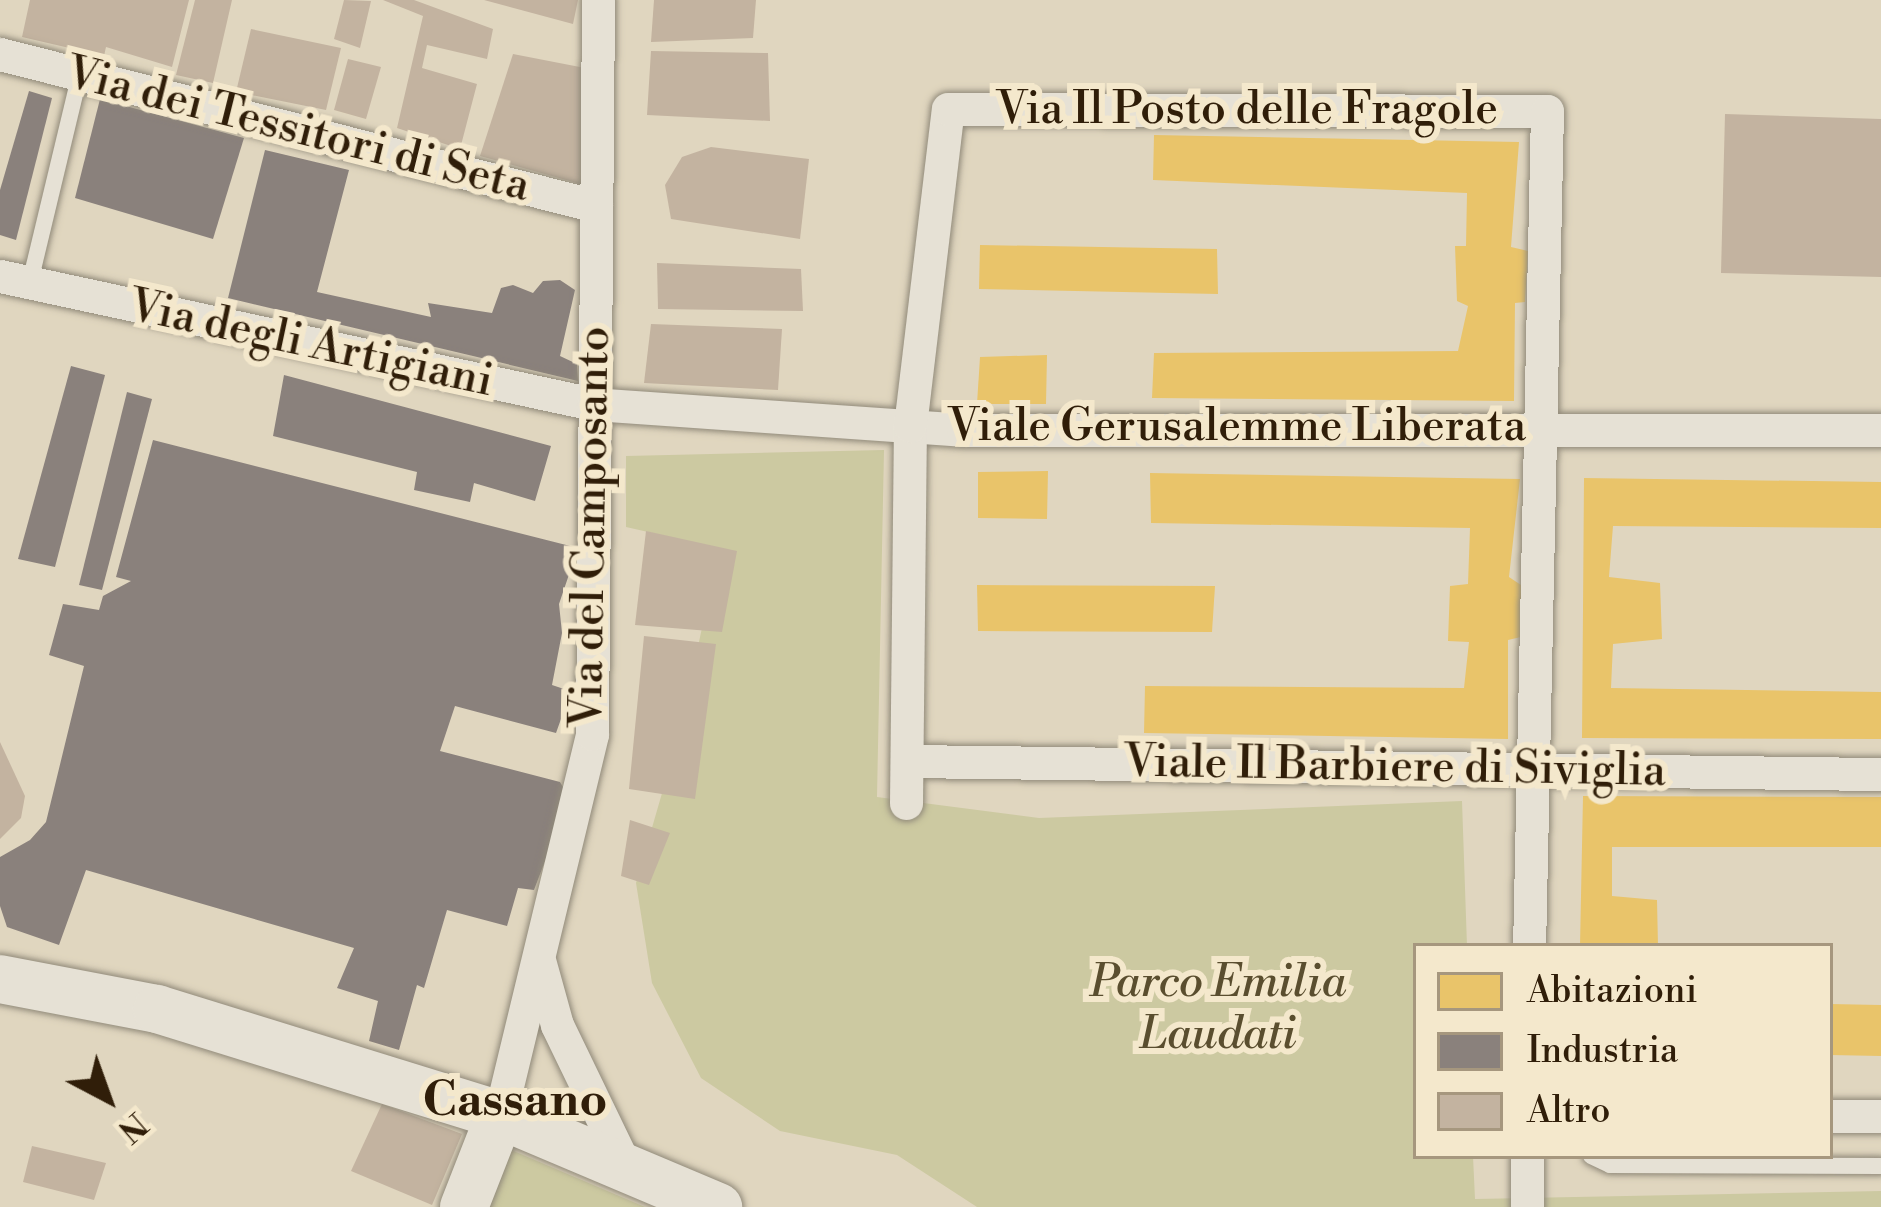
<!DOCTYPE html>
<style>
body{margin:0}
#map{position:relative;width:1881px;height:1207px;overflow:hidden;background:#e0d6bf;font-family:"Libre Bodoni",serif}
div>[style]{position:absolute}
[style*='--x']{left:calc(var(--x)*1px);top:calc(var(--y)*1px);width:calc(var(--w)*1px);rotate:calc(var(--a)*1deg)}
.green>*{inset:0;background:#ccc9a1}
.homes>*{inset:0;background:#e9c46a}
.industry>*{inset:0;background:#8a817c}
.building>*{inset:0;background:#c3b3a0}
.roads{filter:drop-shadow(0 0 3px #918a7a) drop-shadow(0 0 3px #918a7a)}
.lane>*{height:16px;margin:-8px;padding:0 8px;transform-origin:8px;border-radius:8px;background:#e6e1d5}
.street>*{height:33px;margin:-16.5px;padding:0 16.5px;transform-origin:16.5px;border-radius:16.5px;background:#e6e1d5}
.secondary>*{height:48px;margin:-24px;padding:0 24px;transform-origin:24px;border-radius:24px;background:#e6e1d5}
span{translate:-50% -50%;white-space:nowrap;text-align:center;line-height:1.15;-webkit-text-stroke:12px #f4e8cc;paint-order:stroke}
.street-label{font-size:45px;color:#301e09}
.park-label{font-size:45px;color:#5a4e2f;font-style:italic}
.neighbourhood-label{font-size:48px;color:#301e09;font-weight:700}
.legend{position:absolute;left:1413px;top:943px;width:420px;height:216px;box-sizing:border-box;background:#f4e8cc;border:3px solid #a6977e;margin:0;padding:15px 21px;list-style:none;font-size:36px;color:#301e09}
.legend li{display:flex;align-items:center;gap:24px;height:60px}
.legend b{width:60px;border:3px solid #a6977e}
.north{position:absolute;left:48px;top:1039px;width:120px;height:120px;-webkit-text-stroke:9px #f4e8cc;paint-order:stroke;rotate:139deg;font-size:33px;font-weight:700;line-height:48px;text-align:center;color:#301e09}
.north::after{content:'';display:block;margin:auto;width:42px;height:54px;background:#301e09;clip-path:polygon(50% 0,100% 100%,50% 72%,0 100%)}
</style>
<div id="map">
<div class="green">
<i style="clip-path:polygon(884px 450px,877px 797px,1039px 818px,1462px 801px,1467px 946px,1416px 946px,1416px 1156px,1473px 1156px,1475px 1199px,1881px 1191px,1881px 1207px,977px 1207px,897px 1155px,780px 1131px,701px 1078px,652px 983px,636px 883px,680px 731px,719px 548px,626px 527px,626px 456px)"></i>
<i style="clip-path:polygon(509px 1149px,645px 1207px,485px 1207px)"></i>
</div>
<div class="homes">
<i style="clip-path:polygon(1154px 135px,1519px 142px,1511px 247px,1528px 251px,1525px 302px,1515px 303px,1514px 401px,1152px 398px,1154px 353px,1458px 351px,1468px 306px,1457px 301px,1455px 246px,1466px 246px,1467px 193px,1153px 180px)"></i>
<i style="clip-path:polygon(980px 245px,1217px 249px,1218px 294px,979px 289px)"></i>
<i style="clip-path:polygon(1047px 355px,1046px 404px,977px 404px,980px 357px)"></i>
<i style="clip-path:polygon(1048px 471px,1047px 519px,978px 518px,978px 472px)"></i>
<i style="clip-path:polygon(1150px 473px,1520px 479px,1509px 577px,1521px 585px,1521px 637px,1508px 640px,1508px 739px,1144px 733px,1145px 686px,1464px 688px,1469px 642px,1448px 641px,1450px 586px,1468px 584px,1470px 528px,1151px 523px)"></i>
<i style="clip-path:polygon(1584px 478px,1881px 482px,1881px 528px,1613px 526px,1609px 577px,1660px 583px,1662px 639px,1613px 644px,1611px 688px,1881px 692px,1881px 739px,1582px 738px)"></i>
<i style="clip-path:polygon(977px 585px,1215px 586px,1212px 632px,978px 631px)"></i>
<i style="clip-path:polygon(1583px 796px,1881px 797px,1881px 847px,1612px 847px,1612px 896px,1657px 900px,1658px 946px,1580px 946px)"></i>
<i style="clip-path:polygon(1830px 1004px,1881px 1005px,1881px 1056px,1830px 1055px)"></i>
</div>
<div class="industry">
<i style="clip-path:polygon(29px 91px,52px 98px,16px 240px,0 235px,0 190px)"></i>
<i style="clip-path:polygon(100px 99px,244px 138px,213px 239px,75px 198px)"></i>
<i style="clip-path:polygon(265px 150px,349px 170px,317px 292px,431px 317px,428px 303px,492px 313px,501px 288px,513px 285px,533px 293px,543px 281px,560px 280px,575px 290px,560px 356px,577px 364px,578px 381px,228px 298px)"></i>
<i style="clip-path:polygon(71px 366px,105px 375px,55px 567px,18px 559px)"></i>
<i style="clip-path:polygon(284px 375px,551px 446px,535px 501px,474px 483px,470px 502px,414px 490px,417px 472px,273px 436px)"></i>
<i style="clip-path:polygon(127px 392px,152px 399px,102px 590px,79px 585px)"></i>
<i style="clip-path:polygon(153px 440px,578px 548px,559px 604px,562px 633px,552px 685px,576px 693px,572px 712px,561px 719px,556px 733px,455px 706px,440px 751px,560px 782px,567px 794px,561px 819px,534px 890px,518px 888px,507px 926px,447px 910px,424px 988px,417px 985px,399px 1050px,369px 1041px,378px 1001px,337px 988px,354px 948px,86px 870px,59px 945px,7px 927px,0 906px,0 857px,30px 840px,46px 822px,84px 666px,49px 655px,63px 604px,99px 610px,103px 596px,131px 581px,116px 577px)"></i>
</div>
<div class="building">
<i style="clip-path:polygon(30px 0,189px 0,172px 67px,106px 47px,104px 56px,22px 37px)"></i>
<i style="clip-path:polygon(195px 0,232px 0,213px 83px,176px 75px)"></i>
<i style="clip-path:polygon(344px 0,371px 1px,360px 48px,334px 39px)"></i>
<i style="clip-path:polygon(383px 0,414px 0,493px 29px,487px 59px,427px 45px,422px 68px,477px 84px,460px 149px,397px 128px,423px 16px)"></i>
<i style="clip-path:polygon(484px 0,578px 0,573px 24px)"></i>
<i style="clip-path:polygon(654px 0,756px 0,753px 38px,651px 42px)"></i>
<i style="clip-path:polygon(251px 29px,341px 48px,326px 110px,236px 92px)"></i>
<i style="clip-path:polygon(651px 51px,768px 53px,770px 121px,647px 115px)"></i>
<i style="clip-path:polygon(513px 54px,585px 68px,584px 185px,480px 156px)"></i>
<i style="clip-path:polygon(348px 59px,381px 67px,366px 119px,334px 110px)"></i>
<i style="clip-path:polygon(1725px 114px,1881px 119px,1881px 277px,1721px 273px)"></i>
<i style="clip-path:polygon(711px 147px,809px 159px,800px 239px,671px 219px,665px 185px,682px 157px)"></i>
<i style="clip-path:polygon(657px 263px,801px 269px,803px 311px,658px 309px)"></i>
<i style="clip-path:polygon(651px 324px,782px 329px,778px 390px,644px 383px)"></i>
<i style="clip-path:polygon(646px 531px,737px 551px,722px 632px,635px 625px)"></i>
<i style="clip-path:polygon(644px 636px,716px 644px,695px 799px,629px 789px)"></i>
<i style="clip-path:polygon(0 742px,25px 796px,21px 818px,0 839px)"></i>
<i style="clip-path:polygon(630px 820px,670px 833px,649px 885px,621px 876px)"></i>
<i style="clip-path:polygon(382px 1104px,462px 1134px,432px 1205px,351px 1171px)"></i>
<i style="clip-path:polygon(32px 1146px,106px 1163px,94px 1200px,23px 1182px)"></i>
</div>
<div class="roads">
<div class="lane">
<i style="--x:30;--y:282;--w:214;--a:-76.5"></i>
<i style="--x:1591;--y:1156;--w:21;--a:25"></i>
<i style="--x:1610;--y:1165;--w:271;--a:0.2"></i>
</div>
<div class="street">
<i style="--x:0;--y:54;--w:615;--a:14.31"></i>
<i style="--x:0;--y:276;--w:607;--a:12.18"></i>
<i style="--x:593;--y:404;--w:371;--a:4"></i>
<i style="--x:963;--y:430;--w:918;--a:0"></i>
<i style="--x:908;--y:761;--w:973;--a:0.77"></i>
<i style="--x:906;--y:803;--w:377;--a:-89.4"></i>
<i style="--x:910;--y:426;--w:319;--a:-83.2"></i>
<i style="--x:948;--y:109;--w:599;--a:0.19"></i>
<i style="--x:1547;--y:111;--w:835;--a:91.23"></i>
<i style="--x:539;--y:960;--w:67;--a:74.5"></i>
<i style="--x:557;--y:1025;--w:159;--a:64.2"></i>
<i style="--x:500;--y:1115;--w:392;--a:-76.4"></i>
<i style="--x:592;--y:734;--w:734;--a:-89.53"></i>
<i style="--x:1830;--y:1116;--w:51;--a:0"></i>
<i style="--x:1527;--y:1156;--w:51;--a:90"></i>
</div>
<div class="secondary">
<i style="--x:0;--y:979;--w:160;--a:10.8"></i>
<i style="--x:157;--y:1009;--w:359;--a:17.2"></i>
<i style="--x:500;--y:1115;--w:237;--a:22.9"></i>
<i style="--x:464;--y:1207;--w:99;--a:-68.6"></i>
</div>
</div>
<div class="street-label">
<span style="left:1247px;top:110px">Via Il Posto delle Fragole</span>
<span style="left:298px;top:130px;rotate:14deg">Via dei Tessitori di Seta</span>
<span style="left:311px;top:344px;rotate:12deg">Via degli Artigiani</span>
<span style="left:1237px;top:427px">Viale Gerusalemme Liberata</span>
<span style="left:591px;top:527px;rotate:-89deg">Via del Camposanto</span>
<span style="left:1395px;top:767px;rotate:1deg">Viale Il Barbiere di Siviglia</span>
</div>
<div class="park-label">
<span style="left:1218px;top:1009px">Parco Emilia<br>Laudati</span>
</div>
<div class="neighbourhood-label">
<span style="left:515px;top:1102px">Cassano</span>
</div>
<ul class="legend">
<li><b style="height:33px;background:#e9c46a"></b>Abitazioni</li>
<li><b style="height:33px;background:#8a817c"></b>Industria</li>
<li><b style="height:33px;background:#c3b3a0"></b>Altro</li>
</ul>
<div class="north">N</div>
</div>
